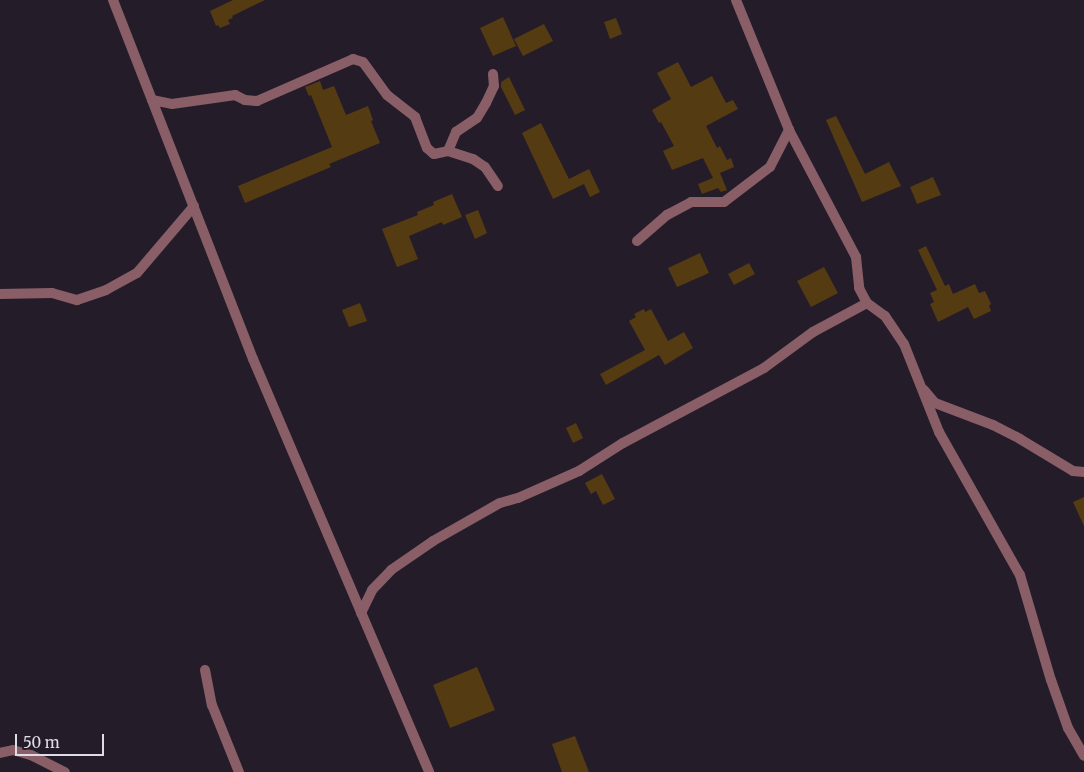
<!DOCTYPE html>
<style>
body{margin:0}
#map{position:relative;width:1084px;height:772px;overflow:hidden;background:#251c29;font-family:Merriweather,serif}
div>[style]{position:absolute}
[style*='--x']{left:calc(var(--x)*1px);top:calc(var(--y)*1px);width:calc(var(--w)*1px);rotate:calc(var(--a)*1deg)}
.building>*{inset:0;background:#553b12}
.minor>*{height:10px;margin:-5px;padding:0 5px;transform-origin:5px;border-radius:5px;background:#895e66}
span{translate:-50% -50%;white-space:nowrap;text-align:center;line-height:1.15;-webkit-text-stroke:4px #251c29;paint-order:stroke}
.scale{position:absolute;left:15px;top:734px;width:89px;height:22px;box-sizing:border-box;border:2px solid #e1dbe5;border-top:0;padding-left:6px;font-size:15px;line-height:18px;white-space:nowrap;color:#e1dbe5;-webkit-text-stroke:4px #251c29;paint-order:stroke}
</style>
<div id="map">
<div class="building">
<i style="clip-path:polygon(233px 0,265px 0,232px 16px,233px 18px,228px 20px,230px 24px,220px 28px,218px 25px,216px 26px,210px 11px)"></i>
<i style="clip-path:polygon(503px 17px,516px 46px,493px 56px,480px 28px)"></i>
<i style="clip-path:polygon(616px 18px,622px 34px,610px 39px,604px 22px)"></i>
<i style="clip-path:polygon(544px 24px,553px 41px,523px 56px,514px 39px)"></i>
<i style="clip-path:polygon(678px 62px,691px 87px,712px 76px,726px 103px,733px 100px,738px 109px,706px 126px,717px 148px,720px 146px,727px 160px,731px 158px,734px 167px,720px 173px,727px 190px,721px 192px,718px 188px,702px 194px,698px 184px,713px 178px,703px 158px,672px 170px,663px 151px,674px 146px,661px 122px,659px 123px,652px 110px,671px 99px,657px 73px)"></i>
<i style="clip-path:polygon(509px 77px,525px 110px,515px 115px,501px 87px,501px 82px)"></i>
<i style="clip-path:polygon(320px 81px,323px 90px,334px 86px,346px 115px,368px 106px,373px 120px,371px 121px,380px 143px,329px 164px,331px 167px,245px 203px,238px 186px,332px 147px,311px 95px,309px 96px,305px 87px)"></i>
<i style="clip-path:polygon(836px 116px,865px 174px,889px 162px,901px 186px,862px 202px,826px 120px)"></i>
<i style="clip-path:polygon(541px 123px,569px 179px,589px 169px,600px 192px,590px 197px,584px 184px,553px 199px,522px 133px)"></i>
<i style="clip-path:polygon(933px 177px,941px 195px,917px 204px,910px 187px)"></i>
<i style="clip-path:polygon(452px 194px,462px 217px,443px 225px,442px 222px,409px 236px,418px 259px,397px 267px,382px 229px,418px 215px,417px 212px,434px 205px,433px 202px)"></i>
<i style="clip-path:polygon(478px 210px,487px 233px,475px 239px,465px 215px)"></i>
<i style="clip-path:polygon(926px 246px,945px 286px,949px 284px,953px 294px,975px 284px,979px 293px,985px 291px,991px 304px,989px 306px,991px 311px,974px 319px,968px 307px,938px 322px,930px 304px,934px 302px,930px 293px,937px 290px,918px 250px)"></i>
<i style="clip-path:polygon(700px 253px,709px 273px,677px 287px,668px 268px)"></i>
<i style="clip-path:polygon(749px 263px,755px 274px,734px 285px,728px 274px)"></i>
<i style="clip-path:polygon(824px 267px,838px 293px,811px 307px,797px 281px)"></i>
<i style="clip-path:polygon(360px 303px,367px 321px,349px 327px,342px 310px)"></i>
<i style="clip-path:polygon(644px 309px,645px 312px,651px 309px,668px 341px,684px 332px,693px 348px,665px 365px,659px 355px,606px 385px,600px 374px,645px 350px,629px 321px,636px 317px,634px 314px)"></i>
<i style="clip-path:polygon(576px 423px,583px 438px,573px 443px,566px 428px)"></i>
<i style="clip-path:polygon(602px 474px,615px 499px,603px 505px,596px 491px,591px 494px,585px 483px)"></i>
<i style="clip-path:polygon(1084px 497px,1084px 526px,1073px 502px)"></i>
<i style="clip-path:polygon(477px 667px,495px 710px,450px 728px,433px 685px)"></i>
<i style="clip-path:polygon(575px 736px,589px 772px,562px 772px,552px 744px)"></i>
</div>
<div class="minor">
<i style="--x:113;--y:0;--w:385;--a:68.7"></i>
<i style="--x:253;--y:359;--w:449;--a:66.9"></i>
<i style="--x:736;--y:0;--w:140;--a:67.8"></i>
<i style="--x:789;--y:130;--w:144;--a:62.2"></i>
<i style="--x:856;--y:257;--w:31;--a:84"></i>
<i style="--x:859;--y:288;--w:17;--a:62"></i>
<i style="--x:867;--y:303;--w:22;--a:36"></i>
<i style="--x:885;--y:316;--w:34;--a:56"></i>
<i style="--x:904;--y:344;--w:95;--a:68.3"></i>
<i style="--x:939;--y:432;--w:164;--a:60.5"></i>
<i style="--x:1020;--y:575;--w:109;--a:73.6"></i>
<i style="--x:1051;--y:680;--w:51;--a:70.5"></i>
<i style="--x:1068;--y:728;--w:32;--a:60"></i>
<i style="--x:152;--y:100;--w:20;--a:11"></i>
<i style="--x:172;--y:104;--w:64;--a:-8.1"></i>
<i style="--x:235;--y:95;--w:11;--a:27"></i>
<i style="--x:245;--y:100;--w:12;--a:5"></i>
<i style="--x:257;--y:101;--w:105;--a:-23.6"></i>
<i style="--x:353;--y:59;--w:10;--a:17"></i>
<i style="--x:363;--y:62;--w:41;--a:54"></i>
<i style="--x:387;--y:95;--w:36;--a:38"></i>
<i style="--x:415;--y:117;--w:33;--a:69"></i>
<i style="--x:427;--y:148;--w:9;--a:41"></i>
<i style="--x:434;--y:154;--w:14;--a:-12"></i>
<i style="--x:448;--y:151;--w:26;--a:18"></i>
<i style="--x:473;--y:159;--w:14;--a:34"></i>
<i style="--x:485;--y:167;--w:23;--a:56"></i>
<i style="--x:448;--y:151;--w:21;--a:-67"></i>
<i style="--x:456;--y:132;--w:25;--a:-34"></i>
<i style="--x:477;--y:118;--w:17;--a:-59"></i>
<i style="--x:486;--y:103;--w:19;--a:-65"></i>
<i style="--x:494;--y:86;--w:12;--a:-95"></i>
<i style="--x:637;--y:241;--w:40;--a:-41"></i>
<i style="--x:667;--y:215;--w:27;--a:-28"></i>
<i style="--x:691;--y:202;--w:33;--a:0"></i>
<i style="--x:724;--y:202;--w:58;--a:-37.3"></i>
<i style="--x:770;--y:167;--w:42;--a:-62.8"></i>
<i style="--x:0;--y:294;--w:52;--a:-1.1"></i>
<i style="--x:52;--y:293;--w:26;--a:16"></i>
<i style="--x:77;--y:300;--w:31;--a:-19"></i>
<i style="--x:106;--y:290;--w:35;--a:-29"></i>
<i style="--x:137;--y:273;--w:88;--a:-49.6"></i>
<i style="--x:924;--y:390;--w:17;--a:50"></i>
<i style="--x:935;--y:403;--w:62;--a:20.8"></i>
<i style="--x:993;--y:425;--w:30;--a:27"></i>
<i style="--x:1020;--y:439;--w:62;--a:31.1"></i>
<i style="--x:1073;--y:471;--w:11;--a:5"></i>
<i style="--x:361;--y:613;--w:25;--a:-64"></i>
<i style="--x:372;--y:590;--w:28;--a:-46"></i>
<i style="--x:391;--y:570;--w:51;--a:-34.6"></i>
<i style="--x:433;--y:541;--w:77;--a:-29.6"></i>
<i style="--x:500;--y:503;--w:19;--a:-16"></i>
<i style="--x:518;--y:498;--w:67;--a:-23.9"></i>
<i style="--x:579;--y:471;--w:52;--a:-32.5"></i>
<i style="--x:623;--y:443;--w:160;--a:-28"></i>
<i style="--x:764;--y:368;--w:61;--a:-36.3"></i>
<i style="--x:813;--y:332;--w:61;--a:-28.2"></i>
<i style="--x:205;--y:670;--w:36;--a:79"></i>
<i style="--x:212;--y:705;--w:72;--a:68.1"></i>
<i style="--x:0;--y:753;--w:13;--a:-13"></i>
<i style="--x:13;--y:750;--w:19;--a:16"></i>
<i style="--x:31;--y:755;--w:38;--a:27"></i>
</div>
<div class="scale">50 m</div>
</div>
